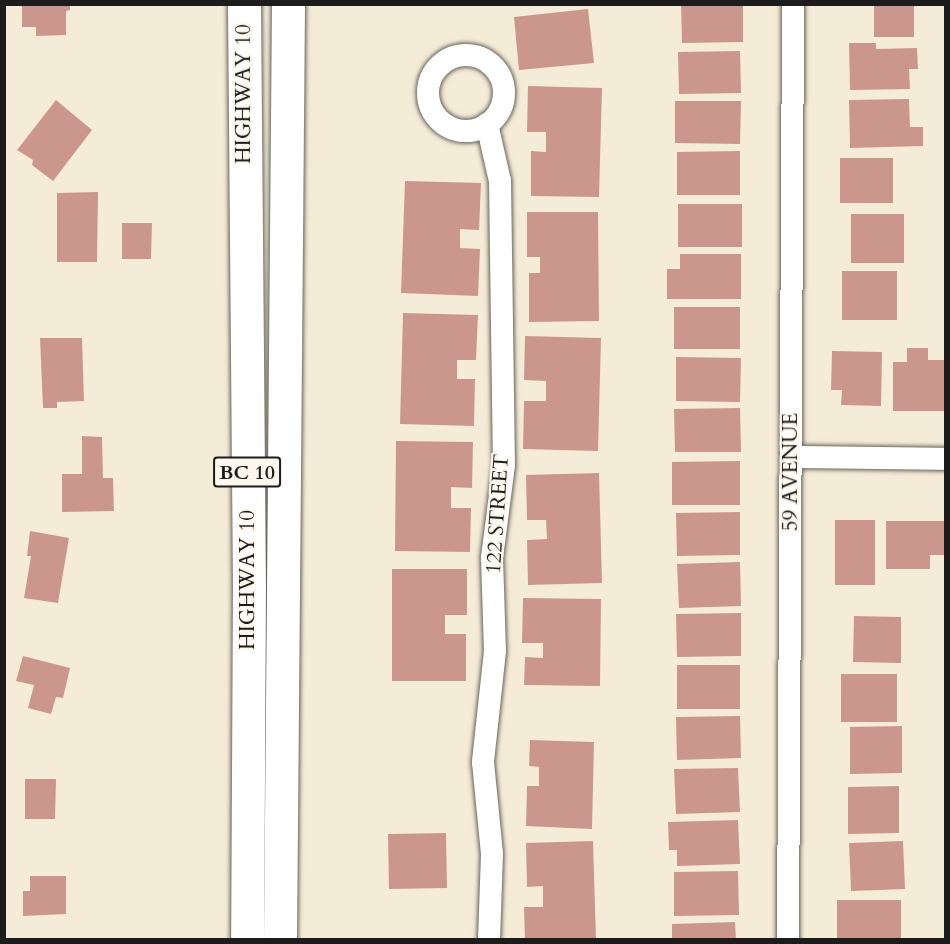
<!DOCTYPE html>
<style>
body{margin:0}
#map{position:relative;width:950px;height:944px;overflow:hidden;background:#f5ecd7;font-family:Cardo,serif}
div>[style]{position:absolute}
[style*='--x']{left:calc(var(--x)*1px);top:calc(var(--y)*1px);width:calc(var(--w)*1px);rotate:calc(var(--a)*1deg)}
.building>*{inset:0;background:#cb978d}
.roads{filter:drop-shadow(0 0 2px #68655d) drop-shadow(0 0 2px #68655d)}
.street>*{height:22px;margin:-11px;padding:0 11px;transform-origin:11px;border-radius:11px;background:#fff}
.street>.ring{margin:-11px;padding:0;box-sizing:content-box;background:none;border:22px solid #fff;border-radius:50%}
.highway>*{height:33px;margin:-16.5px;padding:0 16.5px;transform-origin:16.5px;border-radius:16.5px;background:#fff}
span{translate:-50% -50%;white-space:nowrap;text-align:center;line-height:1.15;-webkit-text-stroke:4.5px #fbf7ec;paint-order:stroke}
.shield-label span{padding:2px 4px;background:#fbf7ec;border:2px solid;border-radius:4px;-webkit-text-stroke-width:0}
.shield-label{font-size:20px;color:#1c1c1c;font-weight:700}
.street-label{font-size:21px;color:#1c1c1c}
.frame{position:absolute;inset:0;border:6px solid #1c1c1c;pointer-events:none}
</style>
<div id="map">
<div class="building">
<i style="clip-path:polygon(22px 4px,70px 4px,70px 10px,66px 11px,66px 35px,36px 36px,36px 27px,22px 27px)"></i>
<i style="clip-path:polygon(681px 4px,743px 4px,743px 42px,682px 43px)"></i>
<i style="clip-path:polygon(874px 4px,914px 4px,914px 37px,874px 37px)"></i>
<i style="clip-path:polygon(588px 9px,594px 63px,519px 70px,514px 17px)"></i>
<i style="clip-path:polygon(849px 43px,876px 43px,876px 49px,917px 48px,918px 69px,909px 69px,910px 89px,850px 90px)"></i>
<i style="clip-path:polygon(740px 51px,741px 93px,679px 94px,678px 52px)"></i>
<i style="clip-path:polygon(528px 86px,602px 88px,599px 197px,531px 196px,531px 151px,546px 152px,546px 132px,527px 132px)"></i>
<i style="clip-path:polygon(909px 99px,910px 127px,923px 127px,923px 146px,850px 148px,849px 100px)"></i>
<i style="clip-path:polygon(56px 100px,92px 130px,53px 181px,32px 165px,33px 160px,17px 150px)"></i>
<i style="clip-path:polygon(675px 101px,741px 101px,740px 144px,675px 143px)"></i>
<i style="clip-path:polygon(740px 151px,740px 195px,677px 195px,677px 152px)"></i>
<i style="clip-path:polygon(840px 158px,893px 158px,893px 203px,840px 203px)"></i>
<i style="clip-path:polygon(405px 181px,481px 183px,479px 230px,460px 229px,460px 248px,480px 249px,478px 296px,401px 293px)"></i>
<i style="clip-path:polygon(98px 192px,97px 262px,57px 262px,57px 193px)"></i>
<i style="clip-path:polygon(678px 204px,742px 204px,742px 247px,678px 247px)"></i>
<i style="clip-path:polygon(527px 212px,598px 212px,599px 321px,529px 322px,529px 273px,540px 273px,540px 257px,527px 257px)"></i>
<i style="clip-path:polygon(851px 214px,904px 214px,904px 263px,851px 263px)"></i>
<i style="clip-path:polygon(122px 223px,152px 223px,151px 259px,122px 259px)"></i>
<i style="clip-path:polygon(680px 254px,741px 254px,741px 299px,667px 299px,667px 269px,680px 269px)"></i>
<i style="clip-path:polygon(842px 271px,897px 271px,897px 320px,842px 320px)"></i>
<i style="clip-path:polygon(674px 307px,740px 307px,740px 349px,674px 349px)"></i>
<i style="clip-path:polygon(403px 313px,478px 315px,476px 360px,457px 360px,457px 379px,475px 379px,474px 426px,400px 424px)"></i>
<i style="clip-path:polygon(525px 336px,601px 338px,598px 451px,523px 449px,524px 401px,546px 401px,546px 381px,524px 380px)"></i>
<i style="clip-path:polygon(40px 338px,82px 338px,84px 401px,57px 402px,57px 408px,43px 408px)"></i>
<i style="clip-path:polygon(907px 348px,928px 348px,928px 360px,946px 360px,946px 411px,893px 411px,893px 362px,907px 362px)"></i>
<i style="clip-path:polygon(832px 351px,882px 352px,881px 406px,841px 405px,842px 390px,831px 390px)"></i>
<i style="clip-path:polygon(676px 357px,741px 358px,740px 402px,676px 401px)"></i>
<i style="clip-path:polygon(740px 408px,741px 452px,675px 452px,674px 409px)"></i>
<i style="clip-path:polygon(82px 436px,102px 437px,103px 478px,113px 478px,114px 511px,62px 512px,62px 474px,82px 474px)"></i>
<i style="clip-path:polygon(396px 441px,473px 442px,472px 488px,451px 487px,451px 508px,471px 508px,470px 552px,395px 551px)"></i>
<i style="clip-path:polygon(740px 461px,740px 505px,672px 505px,672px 462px)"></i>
<i style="clip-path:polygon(599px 473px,602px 583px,528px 585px,527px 540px,547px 539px,546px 520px,527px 520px,526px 475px)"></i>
<i style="clip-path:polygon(740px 512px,740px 555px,677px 556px,676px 513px)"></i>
<i style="clip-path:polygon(835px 520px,875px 520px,875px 585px,835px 585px)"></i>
<i style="clip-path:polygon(886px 521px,944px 521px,944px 555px,930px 555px,930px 569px,886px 569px)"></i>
<i style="clip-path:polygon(30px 531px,69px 538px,58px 603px,24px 598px,31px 556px,27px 556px)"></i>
<i style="clip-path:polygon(740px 562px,741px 606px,679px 608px,677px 564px)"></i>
<i style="clip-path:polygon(392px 569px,467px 569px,467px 615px,445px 615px,445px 634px,466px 634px,466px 681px,392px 681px)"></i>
<i style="clip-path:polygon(523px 598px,601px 599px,600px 686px,524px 685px,525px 657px,543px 658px,543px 643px,522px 643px)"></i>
<i style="clip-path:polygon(741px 613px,741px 656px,677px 657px,676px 614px)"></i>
<i style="clip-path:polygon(854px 616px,901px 617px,901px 663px,853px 662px)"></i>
<i style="clip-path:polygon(23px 656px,70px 668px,63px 698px,56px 697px,51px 714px,28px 708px,34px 685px,16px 681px)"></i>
<i style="clip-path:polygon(677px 665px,740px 665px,740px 709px,677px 709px)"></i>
<i style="clip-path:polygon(841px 674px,897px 674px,897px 722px,841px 722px)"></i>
<i style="clip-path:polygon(740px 716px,741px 758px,677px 760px,676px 717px)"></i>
<i style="clip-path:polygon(902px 726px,902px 773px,850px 774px,850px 727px)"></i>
<i style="clip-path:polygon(530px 740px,594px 742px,592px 829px,526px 826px,527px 786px,539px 786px,539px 767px,529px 766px)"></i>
<i style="clip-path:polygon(738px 768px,740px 812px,676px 814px,674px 769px)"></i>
<i style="clip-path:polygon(25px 779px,56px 779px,55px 819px,25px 819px)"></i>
<i style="clip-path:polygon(899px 786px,899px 833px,848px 834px,848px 787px)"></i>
<i style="clip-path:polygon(738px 820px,740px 864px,677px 866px,677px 850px,669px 850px,668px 822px)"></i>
<i style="clip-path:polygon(446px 833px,447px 888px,389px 889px,388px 834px)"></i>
<i style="clip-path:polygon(593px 841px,596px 940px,525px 940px,524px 907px,543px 907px,543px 886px,527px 887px,526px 843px)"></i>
<i style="clip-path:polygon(903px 841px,905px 889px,851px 891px,849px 843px)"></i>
<i style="clip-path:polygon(738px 871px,739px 915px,674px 916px,674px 872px)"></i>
<i style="clip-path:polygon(30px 876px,66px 876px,66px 914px,23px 916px,23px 891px,30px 891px)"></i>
<i style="clip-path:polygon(837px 900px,901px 900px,901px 940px,837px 940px)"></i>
<i style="clip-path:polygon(735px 922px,736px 940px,672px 940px,672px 924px)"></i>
</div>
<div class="roads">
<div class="street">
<i class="ring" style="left:428px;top:55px;width:54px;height:54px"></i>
<i style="--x:487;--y:124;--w:58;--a:77.2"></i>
<i style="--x:500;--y:181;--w:284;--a:89.2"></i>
<i style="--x:504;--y:465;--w:93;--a:97.4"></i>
<i style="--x:492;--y:557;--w:94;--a:88.2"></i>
<i style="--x:495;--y:651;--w:112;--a:96.2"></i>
<i style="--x:483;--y:762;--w:92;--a:84.4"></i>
<i style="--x:492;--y:854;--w:86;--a:92"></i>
<i style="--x:792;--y:457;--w:154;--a:0.7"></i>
<i style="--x:788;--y:940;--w:936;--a:-89.69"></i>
</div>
<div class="highway">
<i style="--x:244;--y:4;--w:580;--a:89.51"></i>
<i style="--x:249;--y:584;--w:356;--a:90.3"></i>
<i style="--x:280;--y:940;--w:936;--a:-89.51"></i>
</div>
</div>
<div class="shield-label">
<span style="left:247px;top:472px">BC 10</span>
</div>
<div class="street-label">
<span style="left:244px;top:94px;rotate:-90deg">HIGHWAY 10</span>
<span style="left:791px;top:472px;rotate:-90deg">59 AVENUE</span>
<span style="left:498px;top:514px;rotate:-86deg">122 STREET</span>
<span style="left:248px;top:580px;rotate:-90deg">HIGHWAY 10</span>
</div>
<div class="frame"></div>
</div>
